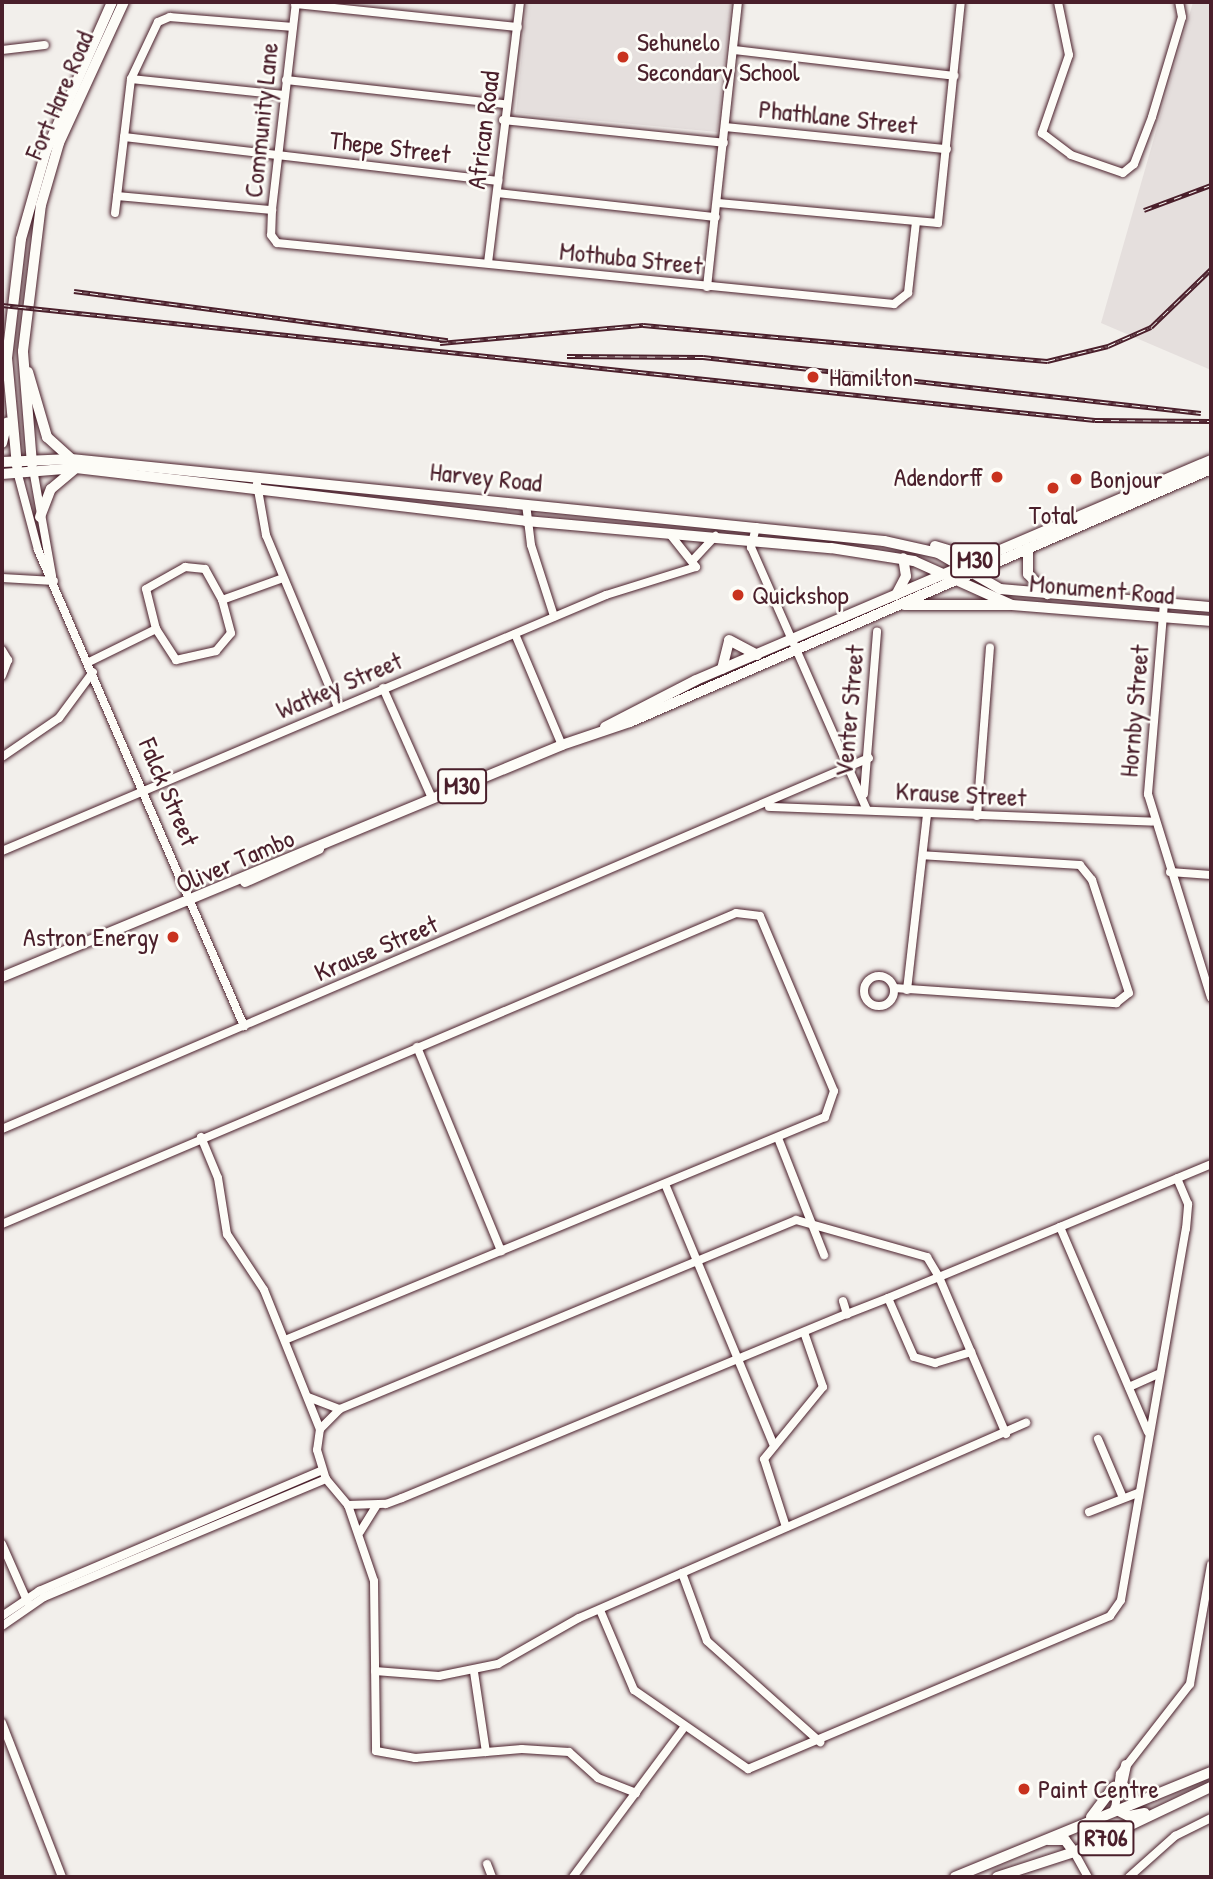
<!DOCTYPE html>
<style>
body{margin:0}
#map{position:relative;width:1213px;height:1879px;overflow:hidden;background:#f2efeb;font-family:"Patrick Hand",sans-serif}
div>[style]{position:absolute}
[style*='--x']{left:calc(var(--x)*1px);top:calc(var(--y)*1px);width:calc(var(--w)*1px);rotate:calc(var(--a)*1deg)}
.built>*{inset:0;background:#e5dfdd}
.roads{filter:drop-shadow(0 0 2px #4a1f2b) drop-shadow(0 0 2px #4a1f2b)}
.minor>*{height:8px;margin:-4px;padding:0 4px;transform-origin:4px;border-radius:4px;background:#fdfcf7}
.minor>.ring{margin:-4px;padding:0;box-sizing:content-box;background:none;border:8px solid #fdfcf7;border-radius:50%}
.major>*{height:10px;margin:-5px;padding:0 5px;transform-origin:5px;border-radius:5px;background:#fdfcf7}
.rail>*{height:5px;margin-top:-2.5px;transform-origin:0;background:repeating-linear-gradient(90deg,#fdfcf7 0 8px,#4a1f2b 0 16px);box-sizing:border-box;border-block:2px solid #4a1f2b}
.dots>*{width:19px;height:19px;translate:-50% -50%;box-sizing:border-box;border:4px solid #fdfcf7;border-radius:50%}
span{translate:-50% -50%;white-space:nowrap;text-align:center;line-height:1.15;-webkit-text-stroke:5px #fdfcf7;paint-order:stroke}
.shield-label span{padding:2px 5px;background:#fdfcf7;border:2px solid;border-radius:5px;-webkit-text-stroke-width:0}
.shield-label{font-size:24px;color:#4a1f2b;font-weight:700}
.poi-label{font-size:26px;color:#4a1f2b}
.left{translate:0 -50%;text-align:left}
.right{translate:-100% -50%;text-align:right}
.street-label{font-size:26px;color:#4a1f2b}
.frame{position:absolute;inset:0;border:4px solid #4a1f2b;pointer-events:none}
</style>
<div id="map">
<div class="built">
<i style="clip-path:polygon(527px 2px,731px 2px,717px 132px,516px 113px)"></i>
<i style="clip-path:polygon(1193px 2px,1211px 2px,1211px 370px,1101px 323px)"></i>
</div>
<div class="roads">
<div class="minor">
<i style="--x:296;--y:2;--w:209;--a:96.6"></i>
<i style="--x:272;--y:210;--w:25;--a:92"></i>
<i style="--x:271;--y:235;--w:10;--a:53"></i>
<i style="--x:277;--y:243;--w:620;--a:5.65"></i>
<i style="--x:894;--y:304;--w:18;--a:-38"></i>
<i style="--x:908;--y:293;--w:71;--a:-83.6"></i>
<i style="--x:1058;--y:2;--w:54;--a:78.3"></i>
<i style="--x:1069;--y:55;--w:83;--a:109.1"></i>
<i style="--x:1042;--y:133;--w:36;--a:37"></i>
<i style="--x:1071;--y:155;--w:55;--a:19.1"></i>
<i style="--x:1123;--y:173;--w:14;--a:-39"></i>
<i style="--x:1134;--y:164;--w:50;--a:-69"></i>
<i style="--x:1152;--y:117;--w:104;--a:-73.3"></i>
<i style="--x:1182;--y:17;--w:15;--a:-101"></i>
<i style="--x:295;--y:4;--w:224;--a:5.9"></i>
<i style="--x:2;--y:50;--w:43;--a:-6.6"></i>
<i style="--x:734;--y:50;--w:222;--a:6.7"></i>
<i style="--x:131;--y:79;--w:154;--a:6"></i>
<i style="--x:286;--y:80;--w:220;--a:6.3"></i>
<i style="--x:503;--y:120;--w:222;--a:5.9"></i>
<i style="--x:725;--y:127;--w:223;--a:5.7"></i>
<i style="--x:124;--y:137;--w:377;--a:6.7"></i>
<i style="--x:497;--y:193;--w:220;--a:6.3"></i>
<i style="--x:117;--y:196;--w:156;--a:5.2"></i>
<i style="--x:718;--y:203;--w:221;--a:5.2"></i>
<i style="--x:938;--y:223;--w:222;--a:-84.1"></i>
<i style="--x:115;--y:213;--w:135;--a:-83.2"></i>
<i style="--x:131;--y:79;--w:63;--a:-64.7"></i>
<i style="--x:158;--y:22;--w:13;--a:-23"></i>
<i style="--x:170;--y:17;--w:123;--a:4.6"></i>
<i style="--x:488;--y:263;--w:263;--a:-83"></i>
<i style="--x:707;--y:287;--w:287;--a:-83.8"></i>
<i style="--x:33;--y:469;--w:109;--a:79.9"></i>
<i style="--x:17;--y:471;--w:82;--a:75.1"></i>
<i style="--x:38;--y:550;--w:519;--a:66.6"></i>
<i style="--x:257;--y:484;--w:52;--a:80"></i>
<i style="--x:266;--y:535;--w:186;--a:67.3"></i>
<i style="--x:526;--y:504;--w:41;--a:83"></i>
<i style="--x:531;--y:545;--w:75;--a:72.1"></i>
<i style="--x:756;--y:527;--w:21;--a:104"></i>
<i style="--x:751;--y:547;--w:287;--a:66.2"></i>
<i style="--x:693;--y:560;--w:33;--a:-47"></i>
<i style="--x:2;--y:578;--w:52;--a:3.3"></i>
<i style="--x:1164;--y:603;--w:192;--a:94.8"></i>
<i style="--x:1148;--y:794;--w:213;--a:72.8"></i>
<i style="--x:156;--y:629;--w:41;--a:-104"></i>
<i style="--x:146;--y:589;--w:45;--a:-29.4"></i>
<i style="--x:185;--y:567;--w:20;--a:6"></i>
<i style="--x:205;--y:569;--w:35;--a:61"></i>
<i style="--x:515;--y:634;--w:121;--a:67.1"></i>
<i style="--x:2;--y:650;--w:12;--a:59"></i>
<i style="--x:8;--y:660;--w:17;--a:111"></i>
<i style="--x:89;--y:662;--w:75;--a:-26.2"></i>
<i style="--x:156;--y:629;--w:37;--a:57"></i>
<i style="--x:176;--y:660;--w:41;--a:-12.7"></i>
<i style="--x:216;--y:651;--w:23;--a:-50"></i>
<i style="--x:231;--y:633;--w:34;--a:-105"></i>
<i style="--x:222;--y:600;--w:65;--a:-19.8"></i>
<i style="--x:383;--y:688;--w:120;--a:66"></i>
<i style="--x:2;--y:757;--w:69;--a:-34.4"></i>
<i style="--x:59;--y:718;--w:57;--a:-53.5"></i>
<i style="--x:864;--y:794;--w:163;--a:-85.4"></i>
<i style="--x:769;--y:807;--w:383;--a:2.2"></i>
<i style="--x:977;--y:816;--w:169;--a:-85.6"></i>
<i style="--x:2;--y:851;--w:656;--a:-22.97"></i>
<i style="--x:606;--y:595;--w:94;--a:-17.3"></i>
<i style="--x:696;--y:567;--w:43;--a:-128.5"></i>
<i style="--x:1170;--y:872;--w:41;--a:4.2"></i>
<i class="ring" style="left:864px;top:976px;width:22px;height:22px"></i>
<i style="--x:894;--y:988;--w:223;--a:3.9"></i>
<i style="--x:1116;--y:1003;--w:16;--a:-38"></i>
<i style="--x:1129;--y:993;--w:119;--a:-108.1"></i>
<i style="--x:1092;--y:880;--w:19;--a:-129"></i>
<i style="--x:1080;--y:865;--w:157;--a:-176.4"></i>
<i style="--x:907;--y:990;--w:177;--a:-83.5"></i>
<i style="--x:417;--y:1047;--w:221;--a:67.6"></i>
<i style="--x:2;--y:1129;--w:943;--a:-23.17"></i>
<i style="--x:201;--y:1137;--w:44;--a:67.5"></i>
<i style="--x:218;--y:1178;--w:57;--a:80.9"></i>
<i style="--x:227;--y:1234;--w:67;--a:56.5"></i>
<i style="--x:264;--y:1290;--w:150;--a:68.1"></i>
<i style="--x:778;--y:1138;--w:126;--a:68.5"></i>
<i style="--x:665;--y:1184;--w:281;--a:67.4"></i>
<i style="--x:2;--y:1224;--w:797;--a:-22.96"></i>
<i style="--x:736;--y:913;--w:24;--a:7"></i>
<i style="--x:760;--y:916;--w:190;--a:67.1"></i>
<i style="--x:834;--y:1091;--w:28;--a:109"></i>
<i style="--x:825;--y:1117;--w:584;--a:157.56"></i>
<i style="--x:1060;--y:1227;--w:223;--a:66.8"></i>
<i style="--x:888;--y:1298;--w:64;--a:66.2"></i>
<i style="--x:914;--y:1357;--w:22;--a:16"></i>
<i style="--x:935;--y:1363;--w:38;--a:-17"></i>
<i style="--x:843;--y:1301;--w:14;--a:73"></i>
<i style="--x:1129;--y:1387;--w:34;--a:-24"></i>
<i style="--x:308;--y:1397;--w:34;--a:21"></i>
<i style="--x:1006;--y:1434;--w:171;--a:-113.1"></i>
<i style="--x:939;--y:1277;--w:23;--a:-121"></i>
<i style="--x:927;--y:1257;--w:136;--a:-164.2"></i>
<i style="--x:796;--y:1220;--w:494;--a:157.5"></i>
<i style="--x:340;--y:1409;--w:28;--a:135"></i>
<i style="--x:320;--y:1429;--w:21;--a:98"></i>
<i style="--x:317;--y:1450;--w:30;--a:73"></i>
<i style="--x:326;--y:1479;--w:34;--a:50"></i>
<i style="--x:348;--y:1505;--w:38;--a:-2"></i>
<i style="--x:386;--y:1504;--w:17;--a:-21"></i>
<i style="--x:402;--y:1498;--w:482;--a:-22.5"></i>
<i style="--x:847;--y:1314;--w:44;--a:-21.3"></i>
<i style="--x:888;--y:1298;--w:55;--a:-22.4"></i>
<i style="--x:939;--y:1277;--w:131;--a:-22.5"></i>
<i style="--x:1060;--y:1227;--w:164;--a:-22.6"></i>
<i style="--x:1098;--y:1439;--w:64;--a:67"></i>
<i style="--x:348;--y:1505;--w:80;--a:71.1"></i>
<i style="--x:374;--y:1581;--w:170;--a:89.3"></i>
<i style="--x:376;--y:1751;--w:40;--a:10"></i>
<i style="--x:415;--y:1758;--w:107;--a:-4.8"></i>
<i style="--x:522;--y:1749;--w:47;--a:3.7"></i>
<i style="--x:569;--y:1752;--w:39;--a:42"></i>
<i style="--x:598;--y:1778;--w:41;--a:21.5"></i>
<i style="--x:1089;--y:1512;--w:53;--a:-21.2"></i>
<i style="--x:786;--y:1527;--w:71;--a:-107.9"></i>
<i style="--x:764;--y:1459;--w:93;--a:-50.7"></i>
<i style="--x:823;--y:1387;--w:58;--a:-109.1"></i>
<i style="--x:360;--y:1532;--w:31;--a:-58"></i>
<i style="--x:2;--y:1544;--w:64;--a:66.2"></i>
<i style="--x:682;--y:1573;--w:72;--a:69.8"></i>
<i style="--x:707;--y:1641;--w:152;--a:41.8"></i>
<i style="--x:600;--y:1610;--w:87;--a:67"></i>
<i style="--x:634;--y:1690;--w:139;--a:34.7"></i>
<i style="--x:748;--y:1769;--w:393;--a:-22.9"></i>
<i style="--x:1110;--y:1616;--w:19;--a:-55"></i>
<i style="--x:1121;--y:1600;--w:377;--a:-80.1"></i>
<i style="--x:1186;--y:1229;--w:25;--a:-85"></i>
<i style="--x:1188;--y:1204;--w:28;--a:-113"></i>
<i style="--x:2;--y:1616;--w:45;--a:-34"></i>
<i style="--x:39;--y:1591;--w:308;--a:-23.1"></i>
<i style="--x:2;--y:1626;--w:51;--a:-34.6"></i>
<i style="--x:44;--y:1597;--w:306;--a:-22.7"></i>
<i style="--x:375;--y:1671;--w:64;--a:4.5"></i>
<i style="--x:439;--y:1676;--w:60;--a:-11.5"></i>
<i style="--x:498;--y:1664;--w:93;--a:-29.6"></i>
<i style="--x:579;--y:1618;--w:488;--a:-23.6"></i>
<i style="--x:474;--y:1672;--w:81;--a:81.5"></i>
<i style="--x:2;--y:1723;--w:165;--a:68.7"></i>
<i style="--x:1115;--y:1809;--w:35;--a:-82"></i>
<i style="--x:1120;--y:1774;--w:114;--a:-52.1"></i>
<i style="--x:1190;--y:1684;--w:121;--a:-80"></i>
<i style="--x:1074;--y:1852;--w:29;--a:61"></i>
<i style="--x:487;--y:1864;--w:14;--a:69"></i>
<i style="--x:573;--y:1877;--w:184;--a:-53.4"></i>
<i style="--x:1129;--y:1877;--w:62;--a:-41.7"></i>
<i style="--x:1175;--y:1836;--w:40;--a:-26.6"></i>
</div>
<div class="major">
<i style="--x:28;--y:372;--w:68;--a:73.7"></i>
<i style="--x:47;--y:437;--w:31;--a:42"></i>
<i style="--x:2;--y:443;--w:21;--a:-76"></i>
<i style="--x:2;--y:462;--w:69;--a:-2.5"></i>
<i style="--x:71;--y:459;--w:817;--a:5.76"></i>
<i style="--x:884;--y:541;--w:55;--a:12.5"></i>
<i style="--x:938;--y:553;--w:72;--a:30.1"></i>
<i style="--x:1000;--y:589;--w:212;--a:4.9"></i>
<i style="--x:32;--y:464;--w:113;--a:-94.6"></i>
<i style="--x:23;--y:351;--w:147;--a:-83"></i>
<i style="--x:41;--y:205;--w:65;--a:-73.8"></i>
<i style="--x:59;--y:143;--w:155;--a:-65.3"></i>
<i style="--x:17;--y:466;--w:108;--a:-95.3"></i>
<i style="--x:7;--y:358;--w:120;--a:-83.3"></i>
<i style="--x:21;--y:239;--w:91;--a:-74.1"></i>
<i style="--x:46;--y:151;--w:163;--a:-66.1"></i>
<i style="--x:2;--y:474;--w:74;--a:-4.6"></i>
<i style="--x:76;--y:468;--w:453;--a:6.7"></i>
<i style="--x:526;--y:521;--w:306;--a:5.1"></i>
<i style="--x:831;--y:548;--w:84;--a:8.9"></i>
<i style="--x:914;--y:561;--w:107;--a:24.2"></i>
<i style="--x:1012;--y:605;--w:200;--a:4.6"></i>
<i style="--x:40;--y:517;--w:30;--a:-69"></i>
<i style="--x:51;--y:489;--w:33;--a:-40"></i>
<i style="--x:935;--y:546;--w:45;--a:16.8"></i>
<i style="--x:1028;--y:549;--w:25;--a:90"></i>
<i style="--x:1028;--y:574;--w:28;--a:46"></i>
<i style="--x:896;--y:595;--w:21;--a:-62"></i>
<i style="--x:906;--y:576;--w:18;--a:-99"></i>
<i style="--x:904;--y:605;--w:106;--a:0"></i>
<i style="--x:729;--y:640;--w:32;--a:28"></i>
<i style="--x:722;--y:669;--w:29;--a:-76"></i>
<i style="--x:605;--y:727;--w:102;--a:-27.3"></i>
<i style="--x:696;--y:680;--w:560;--a:-23.13"></i>
<i style="--x:245;--y:882;--w:81;--a:-24"></i>
<i style="--x:2;--y:977;--w:606;--a:-22.5"></i>
<i style="--x:562;--y:745;--w:72;--a:-18.7"></i>
<i style="--x:630;--y:722;--w:634;--a:-23.53"></i>
<i style="--x:1126;--y:1765;--w:19;--a:102"></i>
<i style="--x:1122;--y:1784;--w:21;--a:53"></i>
<i style="--x:1115;--y:1809;--w:16;--a:27"></i>
<i style="--x:1129;--y:1816;--w:16;--a:-11"></i>
<i style="--x:1091;--y:1817;--w:38;--a:-53"></i>
<i style="--x:1048;--y:1840;--w:17;--a:0"></i>
<i style="--x:1065;--y:1840;--w:15;--a:53"></i>
<i style="--x:955;--y:1877;--w:277;--a:-22.3"></i>
<i style="--x:997;--y:1877;--w:81;--a:-18"></i>
<i style="--x:1074;--y:1852;--w:152;--a:-25.4"></i>
</div>
</div>
<div class="rail">
<i style="--x:1144;--y:210;--w:72;--a:-20.5"></i>
<i style="--x:74;--y:291;--w:377;--a:7.5"></i>
<i style="--x:2;--y:305;--w:1099;--a:6.01"></i>
<i style="--x:1095;--y:420;--w:116;--a:0.5"></i>
<i style="--x:440;--y:343;--w:204;--a:-5.1"></i>
<i style="--x:643;--y:325;--w:406;--a:5.1"></i>
<i style="--x:1047;--y:361;--w:63;--a:-13.8"></i>
<i style="--x:1108;--y:346;--w:47;--a:-23.8"></i>
<i style="--x:1151;--y:327;--w:83;--a:-44"></i>
<i style="--x:567;--y:356;--w:136;--a:0.4"></i>
<i style="--x:703;--y:357;--w:501;--a:6.42"></i>
</div>
<div class="dots">
<i style="left:623px;top:57px;background:#c8321e"></i>
<i style="left:813px;top:377px;background:#c8321e"></i>
<i style="left:997px;top:477px;background:#c8321e"></i>
<i style="left:1076px;top:479px;background:#c8321e"></i>
<i style="left:1053px;top:488px;background:#c8321e"></i>
<i style="left:738px;top:595px;background:#c8321e"></i>
<i style="left:173px;top:937px;background:#c8321e"></i>
<i style="left:1024px;top:1789px;background:#c8321e"></i>
</div>
<div class="shield-label">
<span style="left:975px;top:560px">M30</span>
<span style="left:462px;top:786px">M30</span>
<span style="left:1106px;top:1838px">R706</span>
</div>
<div class="poi-label">
<span class="left" style="left:637px;top:57px">Sehunelo<br>Secondary School</span>
<span class="left" style="left:829px;top:377px">Hamilton</span>
<span class="right" style="left:983px;top:477px">Adendorff</span>
<span class="left" style="left:1090px;top:479px">Bonjour</span>
<span style="left:1053px;top:515px">Total</span>
<span class="left" style="left:752px;top:595px">Quickshop</span>
<span class="right" style="left:159px;top:937px">Astron Energy</span>
<span class="left" style="left:1038px;top:1789px">Paint Centre</span>
</div>
<div class="street-label">
<span style="left:59px;top:95px;rotate:-67deg">Fort Hare Road</span>
<span style="left:838px;top:117px;rotate:6deg">Phathlane Street</span>
<span style="left:261px;top:120px;rotate:-84deg">Community Lane</span>
<span style="left:483px;top:130px;rotate:-83deg">African Road</span>
<span style="left:390px;top:147px;rotate:7deg">Thepe Street</span>
<span style="left:631px;top:258px;rotate:6deg">Mothuba Street</span>
<span style="left:486px;top:477px;rotate:6deg">Harvey Road</span>
<span style="left:1102px;top:589px;rotate:5deg">Monument Road</span>
<span style="left:339px;top:685px;rotate:-23deg">Watkey Street</span>
<span style="left:849px;top:711px;rotate:-85deg">Venter Street</span>
<span style="left:1134px;top:711px;rotate:-85deg">Hornby Street</span>
<span style="left:169px;top:792px;rotate:67deg">Falck Street</span>
<span style="left:961px;top:794px;rotate:3deg">Krause Street</span>
<span style="left:235px;top:861px;rotate:-23deg">Oliver Tambo</span>
<span style="left:376px;top:948px;rotate:-23deg">Krause Street</span>
</div>
<div class="frame"></div>
</div>
